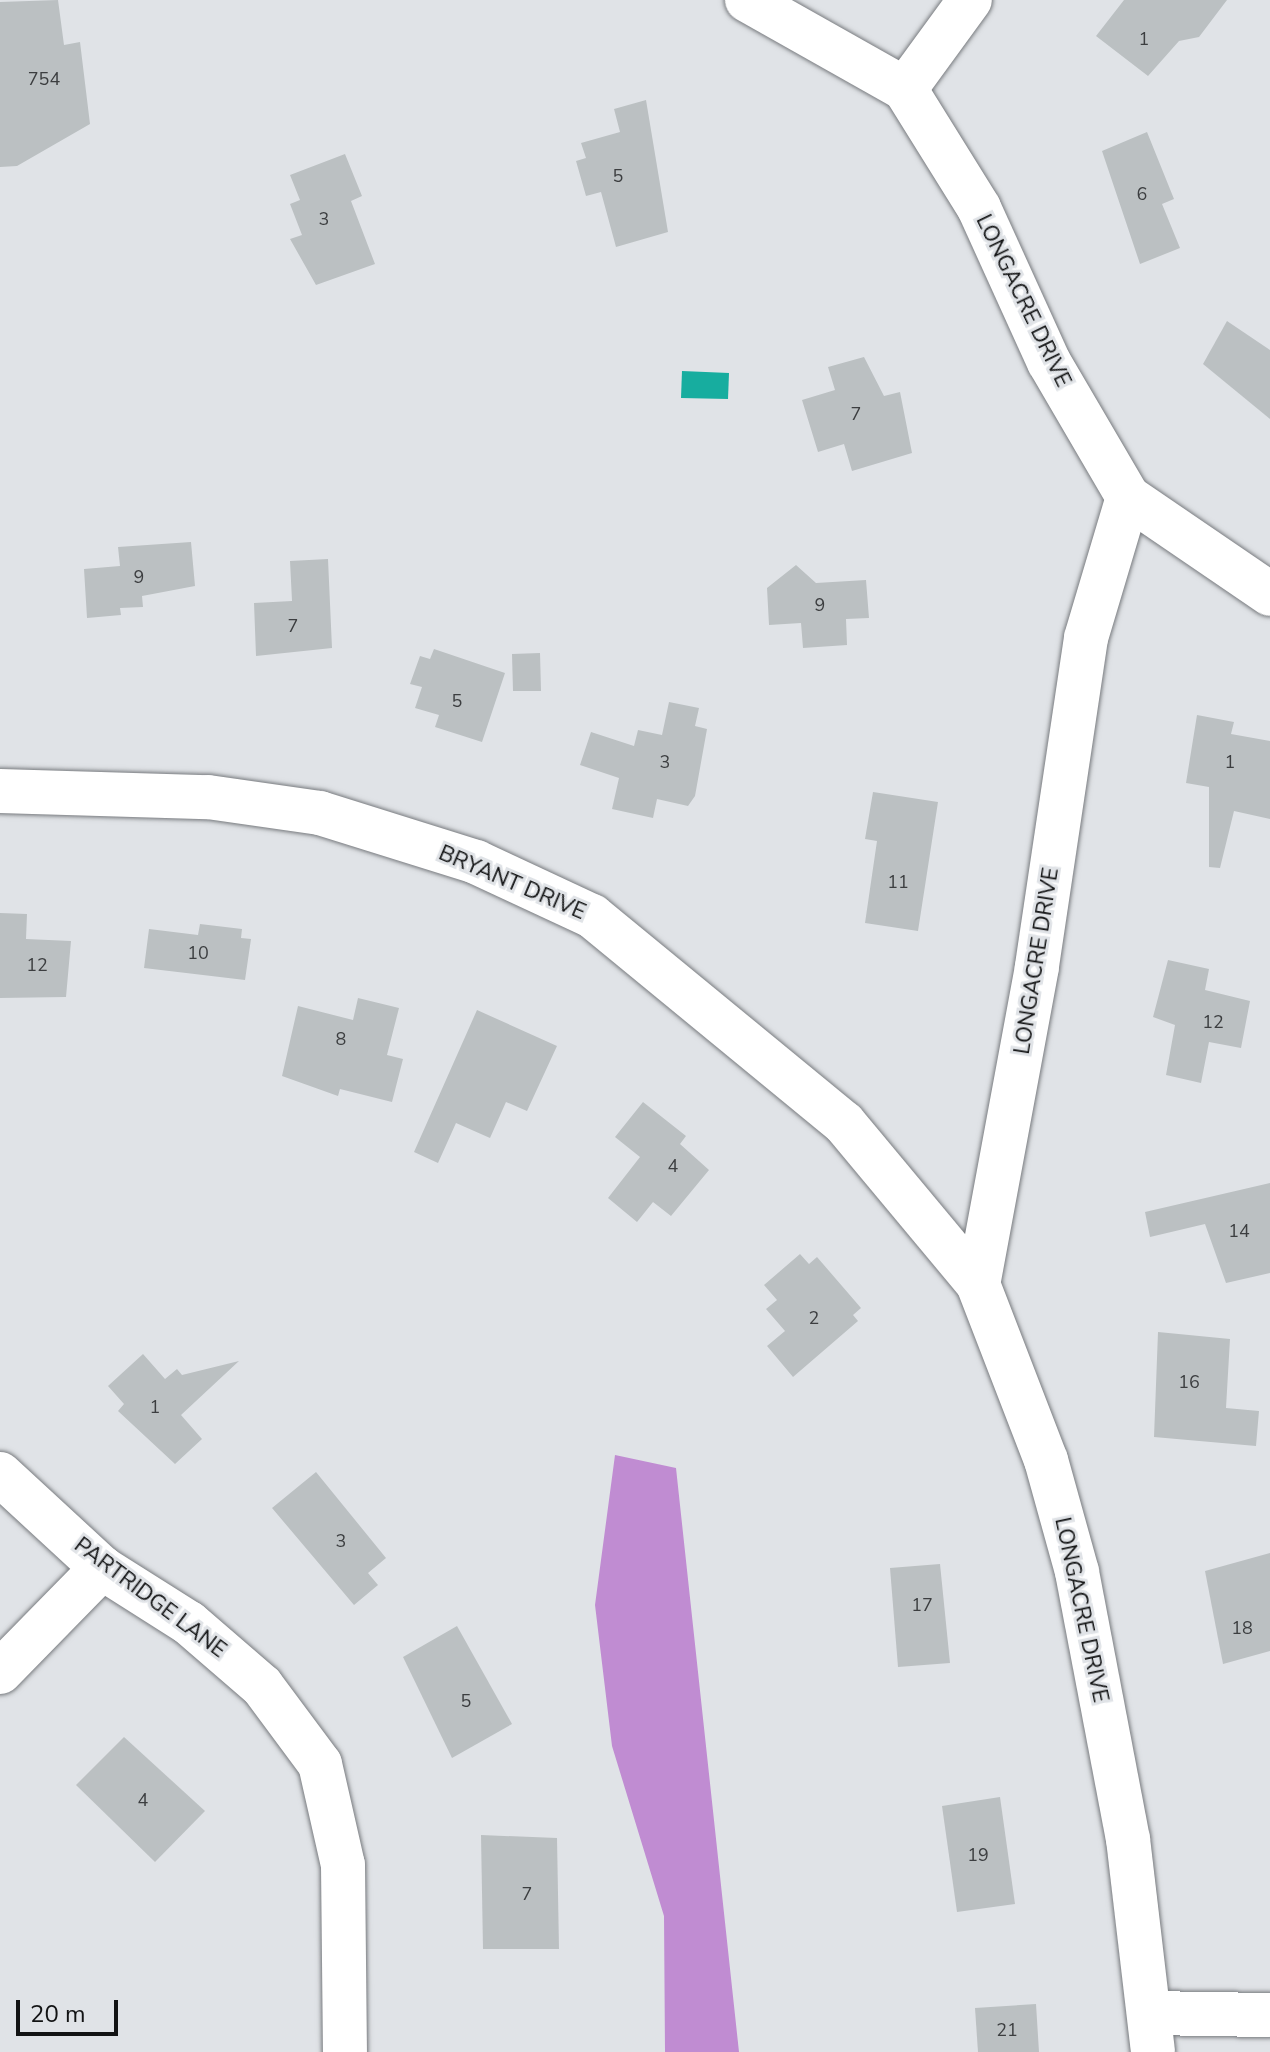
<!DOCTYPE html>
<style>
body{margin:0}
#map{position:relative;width:1270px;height:2052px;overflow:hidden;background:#e0e3e7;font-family:"Nunito Sans",sans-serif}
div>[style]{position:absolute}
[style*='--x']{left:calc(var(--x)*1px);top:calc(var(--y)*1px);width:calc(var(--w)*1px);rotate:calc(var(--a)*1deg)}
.forest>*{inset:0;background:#c08cd2}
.water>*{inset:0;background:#17ad9f}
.building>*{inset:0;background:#bbc0c2}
.roads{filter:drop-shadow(0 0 2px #787b7f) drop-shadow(0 0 2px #787b7f)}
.minor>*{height:44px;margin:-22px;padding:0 22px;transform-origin:22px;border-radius:22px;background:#fff}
span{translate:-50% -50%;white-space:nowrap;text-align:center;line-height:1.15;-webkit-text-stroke:6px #e0e3e7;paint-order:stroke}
.number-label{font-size:18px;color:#3c3e40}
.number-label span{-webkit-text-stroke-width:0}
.street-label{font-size:22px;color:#121314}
.scale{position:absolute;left:16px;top:2000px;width:102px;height:36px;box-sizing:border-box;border:4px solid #121314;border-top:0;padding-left:10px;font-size:24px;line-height:28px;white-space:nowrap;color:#121314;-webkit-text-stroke:6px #e0e3e7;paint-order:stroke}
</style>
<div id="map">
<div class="forest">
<i style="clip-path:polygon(615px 1455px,676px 1468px,739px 2052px,665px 2052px,664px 1916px,612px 1746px,595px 1605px)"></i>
</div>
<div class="water">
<i style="clip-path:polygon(682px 371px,729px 373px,728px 399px,681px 398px)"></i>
</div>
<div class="building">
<i style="clip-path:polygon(58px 0,64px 45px,80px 42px,90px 124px,17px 166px,0 167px,0 2px)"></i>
<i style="clip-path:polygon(1124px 0,1227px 0,1199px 37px,1179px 41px,1148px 76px,1096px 36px)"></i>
<i style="clip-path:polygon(646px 100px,668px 232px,616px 247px,601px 192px,586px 196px,576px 161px,586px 158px,581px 143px,620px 132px,614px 109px)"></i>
<i style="clip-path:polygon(1147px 132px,1174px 199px,1162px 204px,1180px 248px,1140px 264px,1102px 151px)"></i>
<i style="clip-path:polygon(345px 154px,362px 196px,351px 201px,375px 264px,316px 285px,290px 239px,302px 235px,290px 204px,300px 200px,290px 175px)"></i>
<i style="clip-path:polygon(1227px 321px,1270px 350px,1270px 419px,1203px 364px)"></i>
<i style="clip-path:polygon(864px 357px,884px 396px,900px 392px,912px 453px,852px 471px,844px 444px,818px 452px,802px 400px,835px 390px,828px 367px)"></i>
<i style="clip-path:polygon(191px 542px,195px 586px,142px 596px,143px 607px,120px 608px,121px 615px,87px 618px,84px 569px,120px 566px,118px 547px)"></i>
<i style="clip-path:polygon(328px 559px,332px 648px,256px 656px,254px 603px,292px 601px,290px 561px)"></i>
<i style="clip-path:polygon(796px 565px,816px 583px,866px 580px,869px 618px,846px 619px,847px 645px,803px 648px,801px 623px,769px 625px,767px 588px)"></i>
<i style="clip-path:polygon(434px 649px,505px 673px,482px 742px,435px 727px,439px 715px,415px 708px,422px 687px,410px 684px,420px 656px,430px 659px)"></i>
<i style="clip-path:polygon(540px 653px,541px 691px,513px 691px,512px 654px)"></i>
<i style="clip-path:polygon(669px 702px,699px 708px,695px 726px,707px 729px,695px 796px,688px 806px,657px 799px,653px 818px,612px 809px,619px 778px,580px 765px,591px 732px,634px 746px,638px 730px,662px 735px)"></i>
<i style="clip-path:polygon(1197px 715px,1234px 722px,1231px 734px,1270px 741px,1270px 819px,1234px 811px,1220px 868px,1209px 867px,1209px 787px,1186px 783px)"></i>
<i style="clip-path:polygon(873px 792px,938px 802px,918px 931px,865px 923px,877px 841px,865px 839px)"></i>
<i style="clip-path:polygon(0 913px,27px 914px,26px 939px,71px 941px,66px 997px,0 998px)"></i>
<i style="clip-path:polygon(200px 924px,242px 929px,241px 938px,251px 939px,245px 980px,144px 968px,149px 929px,198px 935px)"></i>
<i style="clip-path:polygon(1168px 960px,1209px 969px,1205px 990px,1250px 1001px,1241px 1048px,1209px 1042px,1201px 1083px,1166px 1075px,1175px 1025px,1153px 1017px)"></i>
<i style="clip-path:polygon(358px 998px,399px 1008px,387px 1055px,403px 1059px,392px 1102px,340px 1089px,338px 1096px,282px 1076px,298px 1006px,353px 1020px)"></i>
<i style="clip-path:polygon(477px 1010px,557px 1046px,527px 1111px,506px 1102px,490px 1138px,456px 1123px,438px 1163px,414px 1152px)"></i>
<i style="clip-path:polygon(643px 1102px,686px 1136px,680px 1144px,709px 1170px,671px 1216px,653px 1202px,637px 1222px,608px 1198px,640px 1157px,615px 1137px)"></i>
<i style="clip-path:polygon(1270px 1183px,1270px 1273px,1226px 1283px,1205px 1224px,1150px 1237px,1145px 1212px)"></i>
<i style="clip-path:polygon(800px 1254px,809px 1264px,817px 1257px,861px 1308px,853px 1315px,858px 1321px,793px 1377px,767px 1346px,785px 1331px,766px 1309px,777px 1300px,764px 1285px)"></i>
<i style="clip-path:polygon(1158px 1332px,1230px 1339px,1226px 1408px,1259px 1411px,1256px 1446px,1154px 1437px)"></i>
<i style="clip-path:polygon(143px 1354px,165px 1379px,177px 1369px,182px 1375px,239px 1361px,181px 1415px,202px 1439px,175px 1464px,118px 1411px,124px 1404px,108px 1386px)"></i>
<i style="clip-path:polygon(316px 1472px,386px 1558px,368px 1573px,378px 1585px,354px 1605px,272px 1508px)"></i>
<i style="clip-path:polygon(1270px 1553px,1270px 1651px,1223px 1664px,1205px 1571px)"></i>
<i style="clip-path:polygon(940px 1564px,950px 1663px,898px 1667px,890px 1568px)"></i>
<i style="clip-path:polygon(457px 1626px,512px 1724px,452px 1758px,403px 1657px)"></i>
<i style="clip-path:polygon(124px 1737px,205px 1811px,155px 1862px,76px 1785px)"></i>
<i style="clip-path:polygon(1000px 1797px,1015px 1904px,957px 1912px,942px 1806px)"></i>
<i style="clip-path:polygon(481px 1835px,557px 1838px,559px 1949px,483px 1949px)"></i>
<i style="clip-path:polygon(1036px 2004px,1039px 2052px,978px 2052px,975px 2008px)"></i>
</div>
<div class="roads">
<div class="minor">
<i style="--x:747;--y:0;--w:181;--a:29.4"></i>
<i style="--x:905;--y:89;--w:140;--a:58.1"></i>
<i style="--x:979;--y:208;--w:169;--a:65.6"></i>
<i style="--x:1049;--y:362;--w:156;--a:59.7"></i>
<i style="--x:1128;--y:497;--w:147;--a:106.6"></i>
<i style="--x:1086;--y:638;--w:333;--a:98.5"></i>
<i style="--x:1037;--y:967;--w:322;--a:100.5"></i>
<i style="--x:978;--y:1284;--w:189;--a:68.9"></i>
<i style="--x:1046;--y:1460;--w:116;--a:74.5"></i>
<i style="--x:1077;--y:1572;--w:272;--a:79.2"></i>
<i style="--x:1128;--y:1839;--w:214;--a:83.3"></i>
<i style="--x:905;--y:89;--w:110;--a:-53.9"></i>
<i style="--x:1128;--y:497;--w:172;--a:34.3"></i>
<i style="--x:0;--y:791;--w:208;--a:1.7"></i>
<i style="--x:208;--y:797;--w:113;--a:8.1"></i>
<i style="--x:320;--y:813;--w:164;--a:17.4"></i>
<i style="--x:476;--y:862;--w:128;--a:25"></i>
<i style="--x:592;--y:916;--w:326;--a:39.4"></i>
<i style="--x:844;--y:1123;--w:209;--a:50.2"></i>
<i style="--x:0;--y:1474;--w:139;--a:42.7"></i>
<i style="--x:102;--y:1568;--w:103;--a:32.3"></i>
<i style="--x:189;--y:1623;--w:96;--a:40.8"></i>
<i style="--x:262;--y:1686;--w:97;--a:53.4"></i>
<i style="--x:320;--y:1764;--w:104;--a:77.2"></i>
<i style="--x:343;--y:1865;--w:187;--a:89.4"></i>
<i style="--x:0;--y:1672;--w:146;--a:-45.6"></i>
<i style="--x:1151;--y:2013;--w:119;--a:1"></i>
</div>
</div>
<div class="number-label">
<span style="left:1144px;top:39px">1</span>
<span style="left:44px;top:79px">754</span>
<span style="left:618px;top:176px">5</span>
<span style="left:1142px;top:194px">6</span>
<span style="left:324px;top:219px">3</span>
<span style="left:856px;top:414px">7</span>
<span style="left:139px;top:577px">9</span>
<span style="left:820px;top:605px">9</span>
<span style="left:293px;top:626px">7</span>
<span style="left:457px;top:701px">5</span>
<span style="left:665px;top:762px">3</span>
<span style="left:1230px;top:762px">1</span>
<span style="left:898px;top:882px">11</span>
<span style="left:198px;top:953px">10</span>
<span style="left:37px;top:965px">12</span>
<span style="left:1213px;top:1022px">12</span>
<span style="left:341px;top:1039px">8</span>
<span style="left:673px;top:1166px">4</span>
<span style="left:1239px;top:1231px">14</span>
<span style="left:814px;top:1318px">2</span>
<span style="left:1189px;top:1382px">16</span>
<span style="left:155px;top:1407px">1</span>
<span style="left:341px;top:1541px">3</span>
<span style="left:922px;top:1605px">17</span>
<span style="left:1242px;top:1628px">18</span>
<span style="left:466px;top:1701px">5</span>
<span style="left:143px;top:1800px">4</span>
<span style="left:978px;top:1855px">19</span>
<span style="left:527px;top:1894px">7</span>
<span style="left:1007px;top:2030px">21</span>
</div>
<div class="street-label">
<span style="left:1023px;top:301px;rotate:64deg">LONGACRE DRIVE</span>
<span style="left:512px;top:883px;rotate:23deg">BRYANT DRIVE</span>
<span style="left:1037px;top:961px;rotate:-81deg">LONGACRE DRIVE</span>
<span style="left:150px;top:1598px;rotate:37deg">PARTRIDGE LANE</span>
<span style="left:1081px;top:1610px;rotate:78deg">LONGACRE DRIVE</span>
</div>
<div class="scale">20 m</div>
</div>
